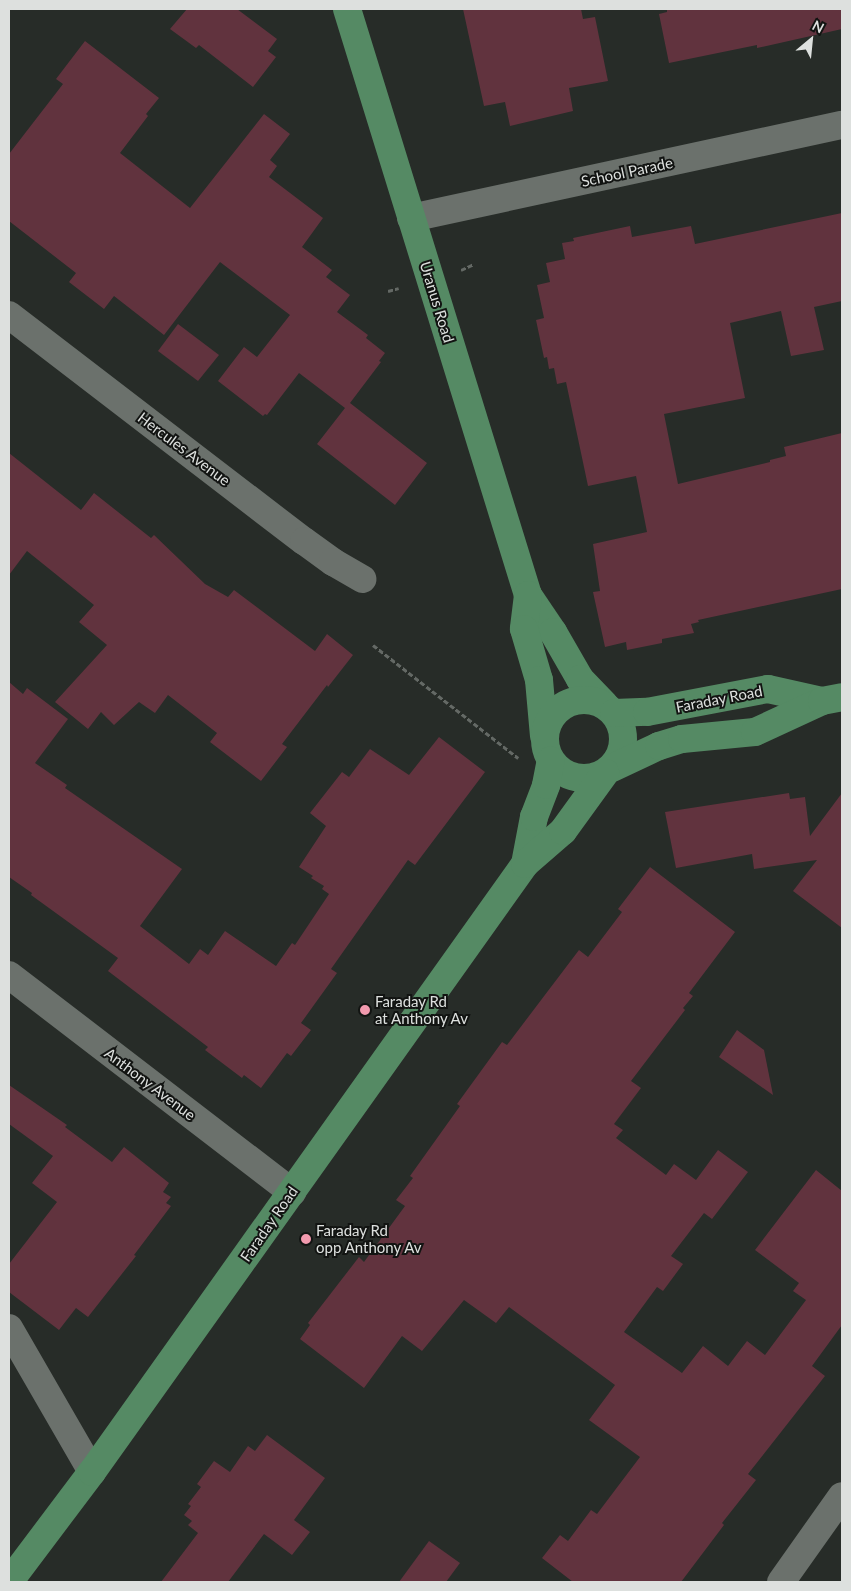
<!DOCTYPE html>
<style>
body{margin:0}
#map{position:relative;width:851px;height:1591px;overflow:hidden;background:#272c28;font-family:Lato,sans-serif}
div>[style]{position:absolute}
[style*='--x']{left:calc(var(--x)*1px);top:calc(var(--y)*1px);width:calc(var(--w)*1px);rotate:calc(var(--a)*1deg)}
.building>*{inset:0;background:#61333e}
.path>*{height:3px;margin-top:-1.5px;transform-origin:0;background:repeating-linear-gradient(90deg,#646965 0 5px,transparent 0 7.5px)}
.minor>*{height:28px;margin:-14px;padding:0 14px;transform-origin:14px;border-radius:14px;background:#6b716c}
.major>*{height:28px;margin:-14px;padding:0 14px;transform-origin:14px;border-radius:14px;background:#558a64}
.major>.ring{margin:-14px;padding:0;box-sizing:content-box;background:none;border:28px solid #558a64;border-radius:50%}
.dots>*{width:14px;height:14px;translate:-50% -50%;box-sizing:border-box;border:2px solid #121412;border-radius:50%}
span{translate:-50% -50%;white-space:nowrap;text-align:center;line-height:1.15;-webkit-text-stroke:4px #121412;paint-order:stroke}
.street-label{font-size:15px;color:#dde0de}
.poi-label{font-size:15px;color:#dde0de}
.left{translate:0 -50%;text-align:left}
.frame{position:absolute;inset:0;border:10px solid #dde0de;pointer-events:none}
.north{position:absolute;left:786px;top:15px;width:50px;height:50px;-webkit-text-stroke:4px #121412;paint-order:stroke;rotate:28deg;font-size:14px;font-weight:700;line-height:20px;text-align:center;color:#dde0de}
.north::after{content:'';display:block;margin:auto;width:18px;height:22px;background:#dde0de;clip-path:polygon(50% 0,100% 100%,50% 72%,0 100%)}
</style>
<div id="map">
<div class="building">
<i style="clip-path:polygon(187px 9px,237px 9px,277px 39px,268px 51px,276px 57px,253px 87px,199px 45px,196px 48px,170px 29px)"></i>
<i style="clip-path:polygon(463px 9px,581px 9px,583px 19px,595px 17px,608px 81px,569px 88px,573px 111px,510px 126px,505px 102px,484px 106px)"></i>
<i style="clip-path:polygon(667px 9px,842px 9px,842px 29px,757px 48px,757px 45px,669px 63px,659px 14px,667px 12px)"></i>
<i style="clip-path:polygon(85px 41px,159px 98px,146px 114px,148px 116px,120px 153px,190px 208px,264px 114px,290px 134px,270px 160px,277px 166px,269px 177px,323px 218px,302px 247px,332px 270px,326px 277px,350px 295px,337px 312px,368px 335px,366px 338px,385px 353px,379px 361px,381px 362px,350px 403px,427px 463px,395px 505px,317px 444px,345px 408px,299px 373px,267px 415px,265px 414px,263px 416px,218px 381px,244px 347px,257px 357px,290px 315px,220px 262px,164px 335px,114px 296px,104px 309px,69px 282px,76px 273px,9px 221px,9px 154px,63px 84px,56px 79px)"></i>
<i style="clip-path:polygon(842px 213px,842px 301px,814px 307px,824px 350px,791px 356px,781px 311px,730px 323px,745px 398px,664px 414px,678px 484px,770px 462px,770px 460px,786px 456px,784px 447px,842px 433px,842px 589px,698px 620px,699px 622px,691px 624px,694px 633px,662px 639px,662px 643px,627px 650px,626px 642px,605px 647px,593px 592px,600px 591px,593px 544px,647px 532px,636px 476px,588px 486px,566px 382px,557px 384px,554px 368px,549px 369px,547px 357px,544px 358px,536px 320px,544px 318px,537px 285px,550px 282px,546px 263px,565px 259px,562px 243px,574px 241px,573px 238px,630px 226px,632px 237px,691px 226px,695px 244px)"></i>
<i style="clip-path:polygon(178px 324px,219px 355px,198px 381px,158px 351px)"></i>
<i style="clip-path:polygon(9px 453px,81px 510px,94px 493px,151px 538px,154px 535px,205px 584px,228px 597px,234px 590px,315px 651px,327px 634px,353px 655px,328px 687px,327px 685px,282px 744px,287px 747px,261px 781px,210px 742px,217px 733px,168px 695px,155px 713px,139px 702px,114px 725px,101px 712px,88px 729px,55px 702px,107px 645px,79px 622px,94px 605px,27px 551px,9px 575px)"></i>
<i style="clip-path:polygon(9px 682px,23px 694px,27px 688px,68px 719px,35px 763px,67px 785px,65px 788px,182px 869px,140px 926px,189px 964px,200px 949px,208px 955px,225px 931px,276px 966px,292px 943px,295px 945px,329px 894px,322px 889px,324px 886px,311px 878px,313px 876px,299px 867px,326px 826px,310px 813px,342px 772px,349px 777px,370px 749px,409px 775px,439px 737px,485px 772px,415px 865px,408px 860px,331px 969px,337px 973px,301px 1023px,311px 1030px,291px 1056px,287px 1053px,261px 1088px,244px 1075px,242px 1078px,205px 1050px,208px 1047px,108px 971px,118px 958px,31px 895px,32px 893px,9px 877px)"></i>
<i style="clip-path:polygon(789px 793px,790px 799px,805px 797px,810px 836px,842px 793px,842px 928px,793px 891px,817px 860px,754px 869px,752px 854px,676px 868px,665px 812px)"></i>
<i style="clip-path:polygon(650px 867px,735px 932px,689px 993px,693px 996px,683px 1008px,685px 1010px,631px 1081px,641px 1088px,614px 1124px,623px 1130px,616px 1138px,666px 1175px,674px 1164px,696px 1180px,718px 1150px,748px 1172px,712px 1219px,704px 1213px,671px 1256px,683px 1264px,663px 1291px,657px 1287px,624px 1332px,682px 1373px,703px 1346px,728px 1366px,747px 1341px,765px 1355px,806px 1300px,793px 1291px,799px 1283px,755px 1250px,816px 1170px,842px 1191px,842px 1325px,812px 1366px,825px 1376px,748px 1474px,756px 1480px,722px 1523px,724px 1525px,681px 1582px,573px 1582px,542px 1558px,560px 1535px,568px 1541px,591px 1510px,597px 1514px,640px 1457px,589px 1420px,615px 1385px,509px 1307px,496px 1323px,464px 1300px,422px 1351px,402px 1336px,364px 1388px,300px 1339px,310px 1325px,308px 1323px,359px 1257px,364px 1262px,405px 1206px,396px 1200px,413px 1178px,410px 1176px,460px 1106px,457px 1104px,502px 1042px,507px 1045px,579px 950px,588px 957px,622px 912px,618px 909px)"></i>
<i style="clip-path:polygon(737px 1030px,764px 1050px,773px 1095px,719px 1057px)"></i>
<i style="clip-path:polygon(9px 1085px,67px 1125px,65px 1127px,112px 1162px,124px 1147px,169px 1183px,163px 1192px,171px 1197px,166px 1203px,171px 1206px,134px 1255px,136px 1256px,88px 1317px,76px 1308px,59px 1330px,9px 1292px,9px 1264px,57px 1202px,32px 1183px,53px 1156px,9px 1124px)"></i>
<i style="clip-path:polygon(267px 1435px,325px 1478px,294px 1520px,310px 1532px,292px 1555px,264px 1534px,228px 1582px,161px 1582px,198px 1533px,188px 1525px,192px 1521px,184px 1515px,191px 1506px,188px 1504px,201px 1487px,197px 1484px,214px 1461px,230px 1472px,248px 1446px,255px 1451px)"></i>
<i style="clip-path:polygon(429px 1541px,460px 1563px,446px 1582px,399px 1582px)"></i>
</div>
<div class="path">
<i style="--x:461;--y:270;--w:14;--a:-25"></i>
<i style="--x:388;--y:291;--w:11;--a:-15"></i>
<i style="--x:373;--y:645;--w:184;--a:37.9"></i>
</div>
<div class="minor">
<i style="--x:411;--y:218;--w:441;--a:-12.2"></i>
<i style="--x:9;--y:315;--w:372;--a:37.5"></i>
<i style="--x:304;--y:541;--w:36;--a:36"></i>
<i style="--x:333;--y:562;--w:34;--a:30"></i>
<i style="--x:9;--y:975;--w:357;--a:37.5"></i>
<i style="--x:9;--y:1328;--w:166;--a:60"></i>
<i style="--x:781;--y:1582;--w:105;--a:-54.7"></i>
</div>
<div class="major">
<i style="--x:347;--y:9;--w:613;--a:72.84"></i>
<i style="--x:528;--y:595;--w:45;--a:56"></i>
<i style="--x:553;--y:632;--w:54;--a:60.1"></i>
<i style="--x:580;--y:679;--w:35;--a:46"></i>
<i style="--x:528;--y:595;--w:34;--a:97"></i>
<i style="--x:524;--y:629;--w:53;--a:73.6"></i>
<i style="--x:539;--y:680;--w:56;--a:84.9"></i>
<i class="ring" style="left:545px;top:700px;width:50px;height:50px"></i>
<i style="--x:614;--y:713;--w:33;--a:-2"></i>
<i style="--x:647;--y:712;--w:123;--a:-10.8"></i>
<i style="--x:768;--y:689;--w:55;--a:12.5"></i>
<i style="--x:612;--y:768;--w:52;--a:-25.1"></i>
<i style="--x:659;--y:746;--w:24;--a:-17"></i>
<i style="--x:682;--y:739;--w:73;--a:-5.5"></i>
<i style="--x:755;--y:732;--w:74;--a:-24.8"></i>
<i style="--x:822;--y:701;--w:20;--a:-11"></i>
<i style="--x:525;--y:864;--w:48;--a:-79.2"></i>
<i style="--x:534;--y:817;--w:34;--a:-69"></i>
<i style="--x:546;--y:785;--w:25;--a:-79"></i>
<i style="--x:9;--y:1582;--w:138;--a:-53"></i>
<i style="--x:92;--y:1472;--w:746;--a:-54.54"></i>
<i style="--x:525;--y:864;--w:50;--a:-41"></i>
<i style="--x:563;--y:831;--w:72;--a:-54.1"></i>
</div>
<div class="dots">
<i style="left:365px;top:1010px;background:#f29aae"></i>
<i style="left:306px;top:1239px;background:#f29aae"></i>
</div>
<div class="street-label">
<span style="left:627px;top:172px;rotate:-12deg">School Parade</span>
<span style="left:437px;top:302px;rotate:73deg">Uranus Road</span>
<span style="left:184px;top:449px;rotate:37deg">Hercules Avenue</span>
<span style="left:719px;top:699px;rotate:-11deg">Faraday Road</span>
<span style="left:150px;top:1084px;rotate:37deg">Anthony Avenue</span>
<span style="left:269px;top:1224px;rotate:-55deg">Faraday Road</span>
</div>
<div class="poi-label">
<span class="left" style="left:375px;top:1010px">Faraday Rd<br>at Anthony Av</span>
<span class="left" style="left:316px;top:1239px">Faraday Rd<br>opp Anthony Av</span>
</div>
<div class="frame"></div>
<div class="north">N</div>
</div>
